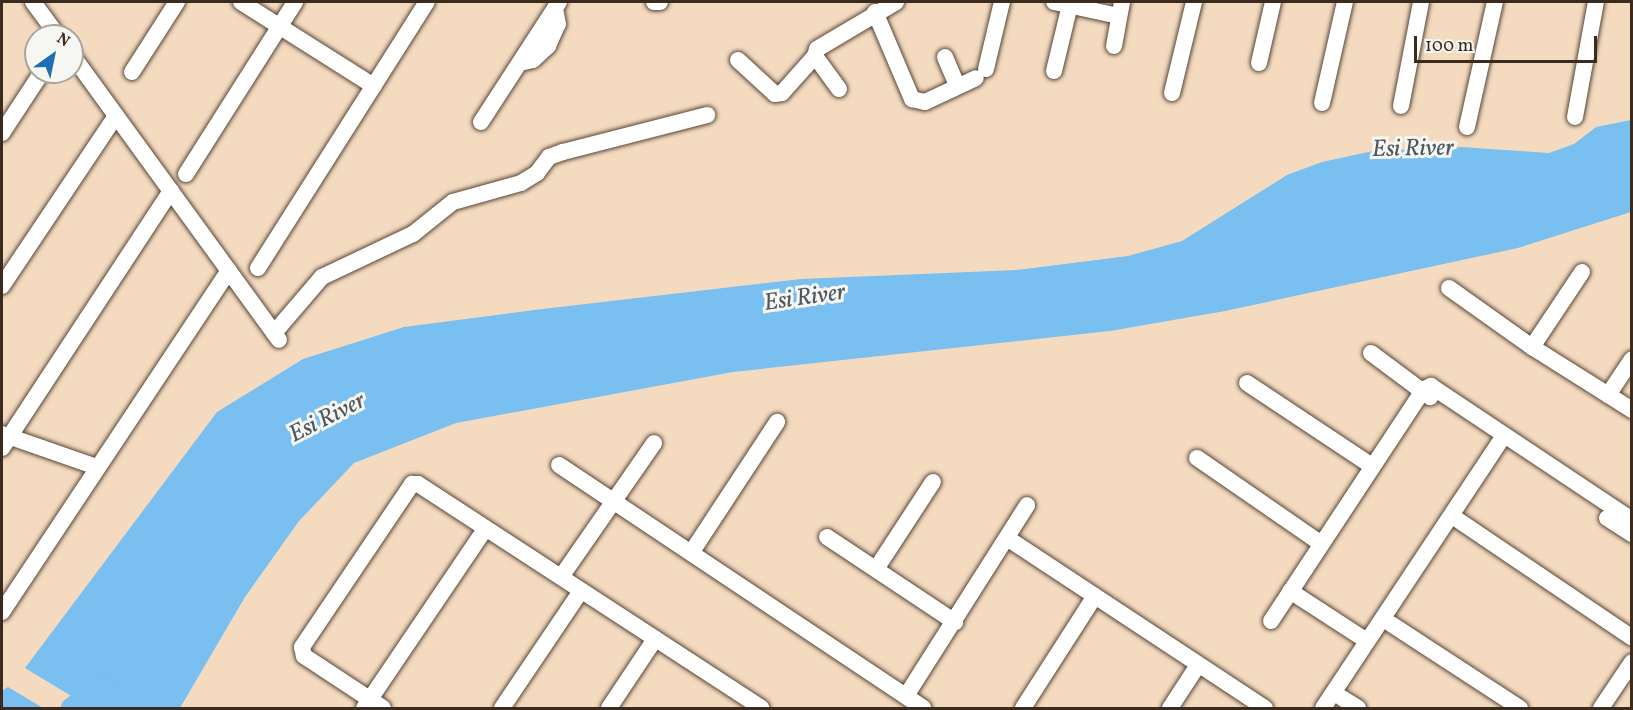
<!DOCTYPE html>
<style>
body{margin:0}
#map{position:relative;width:1633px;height:710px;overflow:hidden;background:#f4dbc0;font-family:Vollkorn,serif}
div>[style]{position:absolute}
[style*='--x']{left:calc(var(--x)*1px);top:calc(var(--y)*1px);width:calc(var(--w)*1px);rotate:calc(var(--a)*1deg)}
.water>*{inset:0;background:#79bff0}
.river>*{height:22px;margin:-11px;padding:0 11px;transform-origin:11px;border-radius:11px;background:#79bff0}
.roads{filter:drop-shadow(0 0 2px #574536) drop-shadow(0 0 2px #574536)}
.minor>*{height:16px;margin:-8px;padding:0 8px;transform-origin:8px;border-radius:8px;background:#fff}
span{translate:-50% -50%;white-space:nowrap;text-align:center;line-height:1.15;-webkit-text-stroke:6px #f6f6f2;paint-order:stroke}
.water-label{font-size:24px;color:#4e575d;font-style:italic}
.frame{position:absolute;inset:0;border:3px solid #3b2a1e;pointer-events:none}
.north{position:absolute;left:24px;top:24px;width:60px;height:60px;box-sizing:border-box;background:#f6f6f2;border:2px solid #aba49d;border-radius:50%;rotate:33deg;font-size:16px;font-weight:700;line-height:24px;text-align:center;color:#3b2a1e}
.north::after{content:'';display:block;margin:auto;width:21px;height:27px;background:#1f6fb2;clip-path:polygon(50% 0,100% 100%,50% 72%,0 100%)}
.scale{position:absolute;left:1414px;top:36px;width:183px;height:27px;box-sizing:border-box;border:3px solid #3b2a1e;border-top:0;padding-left:8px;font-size:18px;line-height:21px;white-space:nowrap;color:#3b2a1e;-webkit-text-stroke:4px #f6f6f2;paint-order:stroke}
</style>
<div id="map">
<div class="water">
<i style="clip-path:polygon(1631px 120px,1631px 212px,1518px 248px,1225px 311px,1110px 331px,733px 372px,456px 423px,354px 463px,299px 521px,245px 597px,180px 708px,91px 708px,25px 668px,217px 412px,303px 359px,404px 327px,534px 310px,801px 279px,1017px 270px,1128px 256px,1182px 241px,1287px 175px,1322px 162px,1373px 151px,1462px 147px,1549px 153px,1574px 144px,1596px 127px)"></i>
<i style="clip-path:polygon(8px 687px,43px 708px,2px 708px,2px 691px)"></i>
</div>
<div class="river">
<i style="--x:72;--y:708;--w:40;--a:-34.9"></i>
</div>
<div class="roads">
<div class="minor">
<i style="--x:33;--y:2;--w:42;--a:53.7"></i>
<i style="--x:241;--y:2;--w:157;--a:32.3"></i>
<i style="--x:654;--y:2;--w:6;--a:0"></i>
<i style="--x:1054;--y:2;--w:66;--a:12.2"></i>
<i style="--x:875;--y:12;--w:95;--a:67"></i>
<i style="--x:912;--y:99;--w:13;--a:13"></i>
<i style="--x:925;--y:102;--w:56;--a:-25.2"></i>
<i style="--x:1114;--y:46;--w:45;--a:-79.7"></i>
<i style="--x:72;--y:55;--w:352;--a:54"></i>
<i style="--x:945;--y:57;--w:30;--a:67"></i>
<i style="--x:738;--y:60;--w:50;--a:42.6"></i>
<i style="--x:775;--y:94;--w:7;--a:-8"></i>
<i style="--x:782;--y:93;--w:50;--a:-48.3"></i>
<i style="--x:520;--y:63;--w:13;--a:-13"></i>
<i style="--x:533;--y:60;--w:21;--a:-43"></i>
<i style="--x:548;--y:46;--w:24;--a:-66"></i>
<i style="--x:558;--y:24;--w:16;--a:-101"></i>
<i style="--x:1259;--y:63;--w:63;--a:-77.1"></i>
<i style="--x:986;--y:69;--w:69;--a:-76.6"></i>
<i style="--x:1054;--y:71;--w:68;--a:-76.4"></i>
<i style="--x:132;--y:72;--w:83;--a:-57.3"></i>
<i style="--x:839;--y:89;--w:41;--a:-126"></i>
<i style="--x:815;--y:56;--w:7;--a:-74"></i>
<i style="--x:817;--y:49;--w:92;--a:-30.7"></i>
<i style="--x:1172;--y:93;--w:94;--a:-76.4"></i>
<i style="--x:1322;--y:103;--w:104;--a:-77.2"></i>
<i style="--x:1401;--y:106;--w:106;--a:-79.1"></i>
<i style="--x:1575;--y:117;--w:117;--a:-79.7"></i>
<i style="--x:481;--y:122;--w:143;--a:-57"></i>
<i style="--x:1467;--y:127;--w:128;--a:-77.4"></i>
<i style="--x:2;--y:133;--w:73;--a:-56.7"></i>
<i style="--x:186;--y:174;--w:204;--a:-57.6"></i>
<i style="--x:258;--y:268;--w:315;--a:-57.6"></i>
<i style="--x:2;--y:286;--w:205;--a:-56.2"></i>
<i style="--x:1449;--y:288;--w:102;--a:35.4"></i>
<i style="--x:1532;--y:347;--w:118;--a:32.2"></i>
<i style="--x:274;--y:333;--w:74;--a:-49.4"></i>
<i style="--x:322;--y:277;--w:101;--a:-25.3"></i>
<i style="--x:413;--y:234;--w:51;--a:-38.7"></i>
<i style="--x:453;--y:202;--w:71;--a:-15.6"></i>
<i style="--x:521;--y:183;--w:19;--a:-32"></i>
<i style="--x:537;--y:173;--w:20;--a:-53"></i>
<i style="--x:549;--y:157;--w:15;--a:-20"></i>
<i style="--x:563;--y:152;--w:149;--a:-14.4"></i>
<i style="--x:1532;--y:347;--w:90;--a:-56.3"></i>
<i style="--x:1371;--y:353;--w:74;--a:36.7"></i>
<i style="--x:1247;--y:383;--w:150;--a:33.6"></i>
<i style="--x:1608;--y:395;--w:43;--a:-56.3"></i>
<i style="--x:2;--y:434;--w:101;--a:19.2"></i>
<i style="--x:2;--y:448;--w:308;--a:-56.7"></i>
<i style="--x:1197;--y:458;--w:150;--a:34.6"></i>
<i style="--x:559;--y:465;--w:438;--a:33.7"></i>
<i style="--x:1607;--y:518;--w:30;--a:33"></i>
<i style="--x:1458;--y:520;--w:210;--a:34.1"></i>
<i style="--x:827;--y:537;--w:154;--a:33.6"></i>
<i style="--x:1007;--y:538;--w:309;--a:33.4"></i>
<i style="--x:691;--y:553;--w:157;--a:-56.7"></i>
<i style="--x:876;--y:569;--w:104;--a:-56.8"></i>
<i style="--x:561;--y:577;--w:163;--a:-55.2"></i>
<i style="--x:1290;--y:591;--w:92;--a:33"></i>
<i style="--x:2;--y:612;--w:410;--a:-56.4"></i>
<i style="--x:1271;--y:621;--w:278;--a:-56.6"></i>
<i style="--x:1424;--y:389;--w:8;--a:-23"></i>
<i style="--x:1431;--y:386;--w:242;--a:33.7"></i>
<i style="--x:1391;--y:624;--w:154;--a:33.1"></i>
<i style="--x:906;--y:696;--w:226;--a:-57.6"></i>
<i style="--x:1342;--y:698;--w:19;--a:32"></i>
<i style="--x:364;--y:708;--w:217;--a:-55.9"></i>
<i style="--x:383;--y:708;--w:95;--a:-146.6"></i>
<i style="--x:304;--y:656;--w:9;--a:-103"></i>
<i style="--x:302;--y:647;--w:197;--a:-56"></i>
<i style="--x:412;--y:484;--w:6;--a:0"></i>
<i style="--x:418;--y:484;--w:410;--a:33.1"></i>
<i style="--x:502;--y:708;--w:141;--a:-56"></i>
<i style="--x:609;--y:708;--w:83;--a:-56.3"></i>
<i style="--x:1023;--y:708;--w:133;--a:-57.3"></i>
<i style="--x:1170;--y:708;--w:51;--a:-56.9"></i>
<i style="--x:1323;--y:708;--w:327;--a:-56.4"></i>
<i style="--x:1601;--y:708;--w:55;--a:-56"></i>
</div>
</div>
<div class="water-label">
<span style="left:1413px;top:150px;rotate:-1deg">Esi River</span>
<span style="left:805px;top:299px;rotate:-8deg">Esi River</span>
<span style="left:328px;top:419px;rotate:-27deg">Esi River</span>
</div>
<div class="frame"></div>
<div class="north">N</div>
<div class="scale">100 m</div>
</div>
